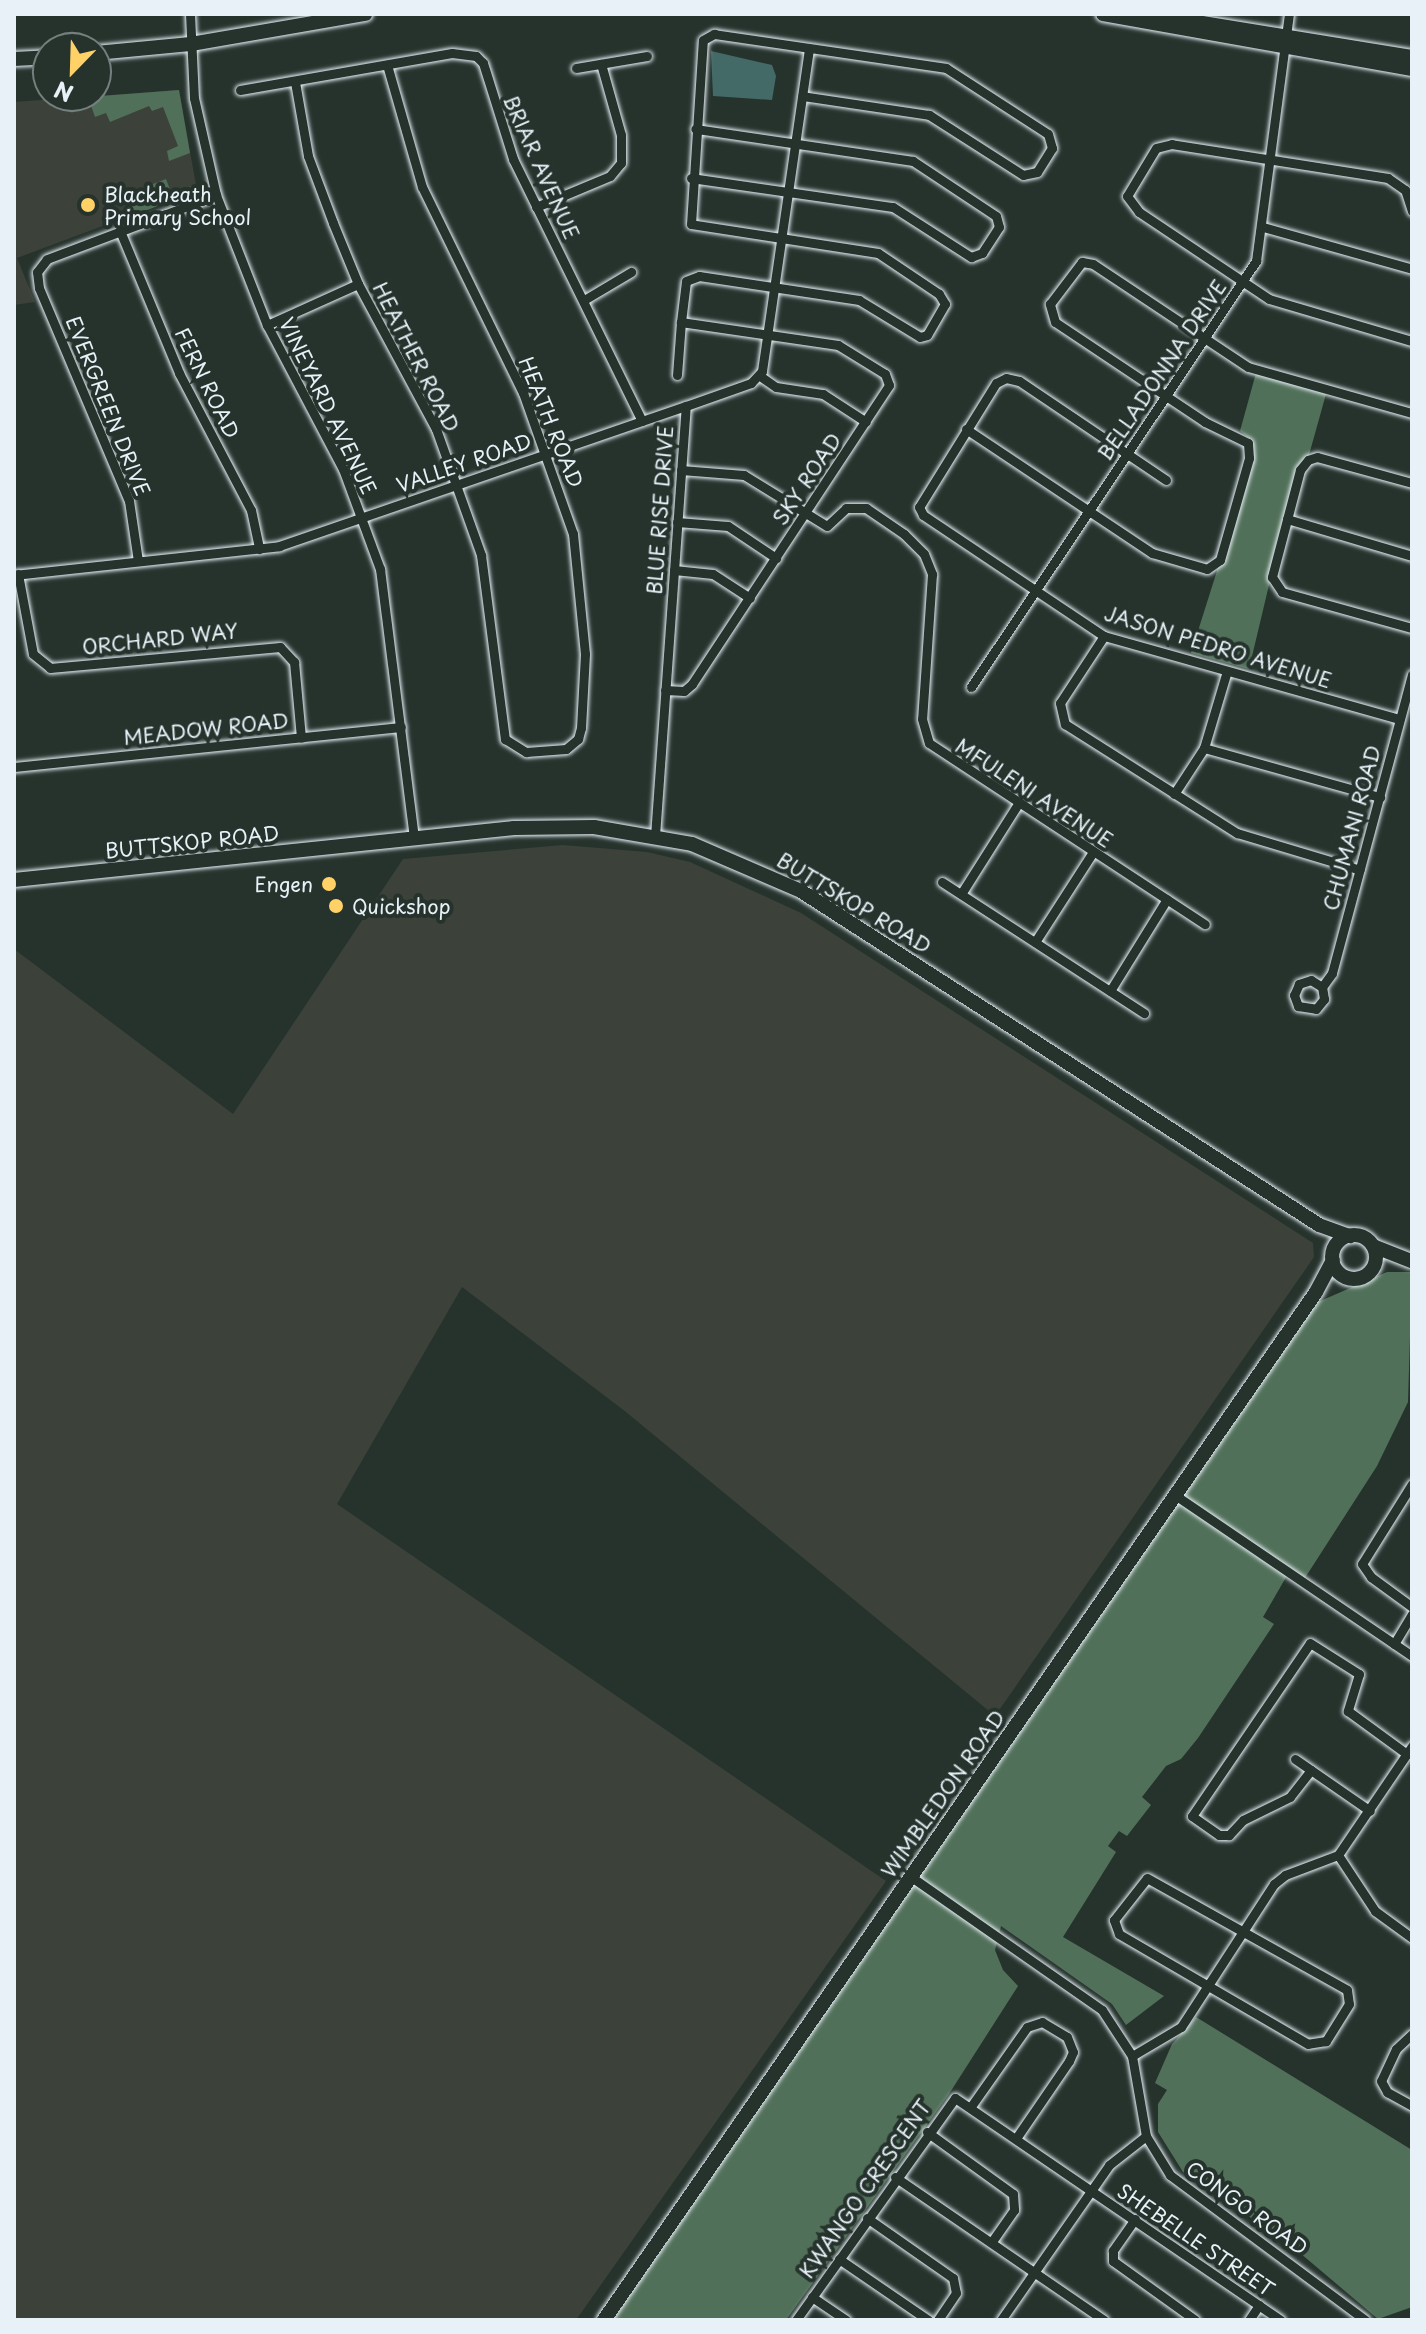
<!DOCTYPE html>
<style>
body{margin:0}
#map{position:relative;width:1426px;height:2334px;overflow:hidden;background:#26332d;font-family:"Playpen Sans",sans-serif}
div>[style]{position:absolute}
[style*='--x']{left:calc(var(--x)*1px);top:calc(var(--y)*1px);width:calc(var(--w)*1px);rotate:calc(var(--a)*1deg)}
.built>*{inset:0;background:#3c413a}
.green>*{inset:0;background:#517059}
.water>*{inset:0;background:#446a68}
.roads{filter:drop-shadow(0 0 2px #e8f1f8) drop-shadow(0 0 2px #e8f1f8)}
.street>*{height:9px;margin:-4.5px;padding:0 4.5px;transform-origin:4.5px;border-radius:4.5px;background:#26332d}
.secondary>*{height:14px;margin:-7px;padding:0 7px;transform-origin:7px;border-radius:7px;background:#26332d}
.secondary>.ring{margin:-7px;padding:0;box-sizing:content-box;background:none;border:14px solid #26332d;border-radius:50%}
.dots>*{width:22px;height:22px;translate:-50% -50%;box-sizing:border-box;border:4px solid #26332d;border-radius:50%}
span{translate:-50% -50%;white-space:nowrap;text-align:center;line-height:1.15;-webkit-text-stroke:8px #26332d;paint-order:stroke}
.street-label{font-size:20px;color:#e8f1f8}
.poi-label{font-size:20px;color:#e8f1f8}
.left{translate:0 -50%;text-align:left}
.right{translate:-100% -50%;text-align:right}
.frame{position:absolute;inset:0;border:16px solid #e8f1f8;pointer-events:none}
.north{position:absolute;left:32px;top:32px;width:80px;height:80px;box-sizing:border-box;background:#26332d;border:2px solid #747f7e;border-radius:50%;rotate:203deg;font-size:22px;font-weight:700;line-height:32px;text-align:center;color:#e8f1f8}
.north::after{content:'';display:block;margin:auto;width:28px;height:36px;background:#ffd166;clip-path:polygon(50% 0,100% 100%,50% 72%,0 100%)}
</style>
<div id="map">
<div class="built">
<i style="clip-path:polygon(179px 90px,196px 185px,191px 193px,17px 258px,35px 302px,14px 305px,14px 102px)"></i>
<i style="clip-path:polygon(563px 845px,647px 852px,690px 862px,801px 913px,1313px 1243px,1314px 1257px,995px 1716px,626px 1412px,462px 1287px,337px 1504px,886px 1881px,576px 2320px,14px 2320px,14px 949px,233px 1114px,403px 859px)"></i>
</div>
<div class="green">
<i style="clip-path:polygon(179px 90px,190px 153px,169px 161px,167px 151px,178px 146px,163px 107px,152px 111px,149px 106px,110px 122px,106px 113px,95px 117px,88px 97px)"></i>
<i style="clip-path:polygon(166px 179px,171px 192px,196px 185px,191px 193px,132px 216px,124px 195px)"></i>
<i style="clip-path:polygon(1256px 373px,1326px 394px,1309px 455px,1297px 467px,1249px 669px,1191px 653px,1254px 454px,1252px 440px,1240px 431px)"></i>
<i style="clip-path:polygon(1387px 1272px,1412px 1272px,1408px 1402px,1377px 1466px,1303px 1581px,1289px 1572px,1263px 1617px,1274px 1624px,1198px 1738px,1181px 1759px,1166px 1766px,1142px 1797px,1151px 1805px,1127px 1836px,1119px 1831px,1108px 1846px,1116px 1852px,1063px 1937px,1164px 1996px,1126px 2025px,1112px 2004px,1001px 1926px,995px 1950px,1003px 1970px,1018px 1986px,949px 2094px,786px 2320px,613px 2320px,1318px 1302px)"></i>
<i style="clip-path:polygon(1196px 2017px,1412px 2150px,1412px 2307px,1378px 2319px,1287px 2242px,1183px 2172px,1158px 2132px,1158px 2104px,1167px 2090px,1155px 2083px,1172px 2044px)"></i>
</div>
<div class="water">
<i style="clip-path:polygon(711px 51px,772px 65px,776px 76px,772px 100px,713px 96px)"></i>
</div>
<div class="roads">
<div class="street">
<i style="--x:190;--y:14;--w:84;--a:87.3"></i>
<i style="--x:194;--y:98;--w:99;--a:77.2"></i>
<i style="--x:216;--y:195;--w:140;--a:68.6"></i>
<i style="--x:267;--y:325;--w:163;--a:62.2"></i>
<i style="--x:343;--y:469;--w:107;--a:69.7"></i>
<i style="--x:380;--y:569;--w:271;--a:82.8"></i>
<i style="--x:576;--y:68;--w:72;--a:-9.6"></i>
<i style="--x:295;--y:82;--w:75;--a:80"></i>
<i style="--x:308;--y:156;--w:72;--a:69.5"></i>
<i style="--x:333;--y:223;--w:66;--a:67.7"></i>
<i style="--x:358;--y:284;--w:165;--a:61.7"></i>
<i style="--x:436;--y:429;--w:134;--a:70.3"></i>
<i style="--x:481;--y:555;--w:186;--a:82.6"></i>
<i style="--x:505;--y:739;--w:25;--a:32"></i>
<i style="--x:526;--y:752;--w:40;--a:-4.3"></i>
<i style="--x:566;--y:749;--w:16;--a:-40"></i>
<i style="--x:578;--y:739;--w:11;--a:-75"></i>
<i style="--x:581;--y:728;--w:74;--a:-86.9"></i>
<i style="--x:585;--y:654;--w:121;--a:-95.7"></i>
<i style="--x:573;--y:534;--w:150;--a:-109.5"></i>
<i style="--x:523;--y:393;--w:229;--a:-116.1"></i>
<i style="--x:422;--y:187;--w:127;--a:-106"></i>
<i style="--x:240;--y:90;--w:215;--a:-9.9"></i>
<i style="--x:452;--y:53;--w:24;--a:7"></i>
<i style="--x:476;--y:56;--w:10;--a:45"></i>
<i style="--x:483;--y:63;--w:101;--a:72.6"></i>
<i style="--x:513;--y:159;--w:292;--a:63.8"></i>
<i style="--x:691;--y:178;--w:204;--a:8.2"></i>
<i style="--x:893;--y:207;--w:93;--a:32.7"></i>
<i style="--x:971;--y:257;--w:12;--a:-20"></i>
<i style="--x:982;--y:253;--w:31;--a:-57"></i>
<i style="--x:999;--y:227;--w:11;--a:-105"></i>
<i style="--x:996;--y:216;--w:100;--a:-146.5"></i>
<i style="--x:913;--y:161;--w:220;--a:-171.6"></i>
<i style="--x:536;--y:207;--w:80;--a:-22.7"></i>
<i style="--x:610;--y:176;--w:17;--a:-50"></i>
<i style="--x:621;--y:163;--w:28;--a:-90"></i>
<i style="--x:621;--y:135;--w:74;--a:-105.7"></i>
<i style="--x:1412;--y:211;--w:22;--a:-108"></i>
<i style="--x:1405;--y:190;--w:21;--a:-145"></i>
<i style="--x:1388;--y:178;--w:219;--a:-171.1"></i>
<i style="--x:1172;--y:144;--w:16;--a:166"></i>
<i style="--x:1156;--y:148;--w:56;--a:121.1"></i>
<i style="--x:1127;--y:196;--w:20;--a:53"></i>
<i style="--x:1139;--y:212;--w:156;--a:33.8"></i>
<i style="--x:1269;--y:299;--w:149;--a:16.4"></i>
<i style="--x:1263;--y:227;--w:155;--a:15.7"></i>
<i style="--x:120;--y:231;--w:154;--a:67.4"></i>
<i style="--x:179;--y:373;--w:155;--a:62.3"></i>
<i style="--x:251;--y:510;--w:40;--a:78"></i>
<i style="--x:584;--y:300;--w:55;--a:-30.8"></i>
<i style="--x:267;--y:325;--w:100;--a:-24.3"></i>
<i style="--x:677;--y:375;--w:53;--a:-85.7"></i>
<i style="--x:760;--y:376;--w:19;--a:35"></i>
<i style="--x:776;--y:387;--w:48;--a:8.5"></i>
<i style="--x:823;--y:394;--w:51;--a:33.1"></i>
<i style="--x:966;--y:429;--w:224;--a:33.7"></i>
<i style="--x:1152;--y:553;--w:57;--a:16.2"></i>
<i style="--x:1207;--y:569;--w:16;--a:-35"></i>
<i style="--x:1220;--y:560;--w:106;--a:-74.1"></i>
<i style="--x:1249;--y:458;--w:15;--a:-94"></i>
<i style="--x:1248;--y:443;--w:48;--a:-154"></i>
<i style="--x:1205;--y:422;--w:180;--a:-146.3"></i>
<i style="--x:1055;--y:322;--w:19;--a:-106"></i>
<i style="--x:1050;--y:304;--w:53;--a:-52.7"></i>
<i style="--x:1082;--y:262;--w:11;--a:10"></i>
<i style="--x:1093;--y:264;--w:186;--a:33.6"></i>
<i style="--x:1248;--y:367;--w:170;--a:15.7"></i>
<i style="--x:681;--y:470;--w:63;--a:4.5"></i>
<i style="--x:744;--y:475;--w:97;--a:31.6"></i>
<i style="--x:827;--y:526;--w:26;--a:-43"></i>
<i style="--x:846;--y:508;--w:20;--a:0"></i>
<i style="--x:866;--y:508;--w:46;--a:34.4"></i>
<i style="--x:904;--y:534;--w:28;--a:45"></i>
<i style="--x:924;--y:554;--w:22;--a:68"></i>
<i style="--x:932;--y:574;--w:145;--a:93.9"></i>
<i style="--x:922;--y:719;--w:25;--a:74"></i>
<i style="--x:929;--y:743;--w:330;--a:33.3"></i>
<i style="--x:1166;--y:480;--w:177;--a:-146"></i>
<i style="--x:1019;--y:381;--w:13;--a:-167"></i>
<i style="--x:1006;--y:378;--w:11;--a:153"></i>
<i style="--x:996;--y:383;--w:146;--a:121.8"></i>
<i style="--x:919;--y:507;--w:9;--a:63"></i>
<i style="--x:923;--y:515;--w:218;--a:33.8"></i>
<i style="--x:1104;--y:636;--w:307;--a:15.7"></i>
<i style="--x:1412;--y:483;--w:98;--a:-164.7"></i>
<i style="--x:1317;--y:457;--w:9;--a:162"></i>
<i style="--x:1308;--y:460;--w:13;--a:129"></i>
<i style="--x:1300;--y:470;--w:111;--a:104.7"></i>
<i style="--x:1272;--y:577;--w:18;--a:56"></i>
<i style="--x:1282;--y:592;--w:135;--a:15.5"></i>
<i style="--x:1287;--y:519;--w:130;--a:16.5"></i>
<i style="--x:677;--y:522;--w:51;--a:4.5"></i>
<i style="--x:728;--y:526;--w:58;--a:33.7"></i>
<i style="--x:138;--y:561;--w:61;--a:-98.5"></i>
<i style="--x:129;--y:501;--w:231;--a:-112.9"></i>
<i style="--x:39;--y:288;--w:16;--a:-97"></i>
<i style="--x:37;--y:272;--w:16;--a:-52"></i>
<i style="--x:47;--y:259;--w:181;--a:-20.7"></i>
<i style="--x:674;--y:570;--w:39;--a:6"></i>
<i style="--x:713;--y:574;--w:44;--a:33"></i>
<i style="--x:18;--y:574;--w:81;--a:79.4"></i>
<i style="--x:33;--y:654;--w:22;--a:39"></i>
<i style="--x:50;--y:668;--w:231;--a:-5.2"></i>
<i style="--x:280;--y:647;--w:21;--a:47"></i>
<i style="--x:294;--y:662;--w:76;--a:84.7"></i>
<i style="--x:14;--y:575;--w:267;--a:-6.2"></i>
<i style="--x:279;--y:546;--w:430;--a:-19"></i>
<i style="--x:1104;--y:636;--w:80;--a:123.3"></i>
<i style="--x:1060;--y:703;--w:22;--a:77"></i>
<i style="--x:1065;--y:724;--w:204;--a:32.4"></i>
<i style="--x:1237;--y:833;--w:128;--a:16.7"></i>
<i style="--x:971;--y:687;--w:513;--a:-56.22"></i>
<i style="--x:1256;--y:261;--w:249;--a:-82.4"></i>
<i style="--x:665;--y:690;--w:19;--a:3"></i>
<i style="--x:684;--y:691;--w:11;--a:-41"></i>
<i style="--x:692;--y:684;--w:358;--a:-56.6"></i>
<i style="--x:889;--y:385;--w:12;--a:-110"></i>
<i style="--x:885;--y:374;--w:55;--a:-148.3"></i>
<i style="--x:838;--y:345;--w:159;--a:-171.7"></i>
<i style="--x:681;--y:322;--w:41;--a:-83"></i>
<i style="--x:686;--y:281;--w:14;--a:-21"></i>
<i style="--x:699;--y:276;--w:162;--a:8.5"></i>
<i style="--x:859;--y:300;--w:71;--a:31.2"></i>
<i style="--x:920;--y:337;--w:7;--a:-16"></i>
<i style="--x:927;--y:335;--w:36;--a:-60"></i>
<i style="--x:945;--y:304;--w:12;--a:-121"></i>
<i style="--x:939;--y:294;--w:73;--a:-146.1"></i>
<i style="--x:878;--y:253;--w:189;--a:-171.2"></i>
<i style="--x:691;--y:224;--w:184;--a:-86.3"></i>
<i style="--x:703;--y:40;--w:13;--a:-29"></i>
<i style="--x:714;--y:34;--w:234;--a:8.3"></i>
<i style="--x:946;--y:68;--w:121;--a:32.9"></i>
<i style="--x:1048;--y:134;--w:15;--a:74"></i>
<i style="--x:1052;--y:148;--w:28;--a:122"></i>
<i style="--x:1037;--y:172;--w:14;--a:168"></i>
<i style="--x:1023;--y:175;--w:112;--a:-147.4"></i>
<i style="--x:929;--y:115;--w:128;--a:-171.5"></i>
<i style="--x:1204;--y:748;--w:183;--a:15.6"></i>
<i style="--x:14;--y:767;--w:389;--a:-5.9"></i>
<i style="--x:1174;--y:794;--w:55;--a:-56.9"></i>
<i style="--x:1204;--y:748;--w:80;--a:-73.4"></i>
<i style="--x:655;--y:836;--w:431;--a:-85.9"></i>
<i style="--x:686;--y:406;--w:69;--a:-19.5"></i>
<i style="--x:751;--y:383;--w:16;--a:-47"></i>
<i style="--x:762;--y:371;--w:326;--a:-81.7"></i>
<i style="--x:942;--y:882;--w:241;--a:33"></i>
<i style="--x:961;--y:894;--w:107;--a:-57.7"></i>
<i style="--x:1035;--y:942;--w:107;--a:-57.2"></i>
<i style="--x:1322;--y:987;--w:13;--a:-148"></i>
<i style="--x:1311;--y:980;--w:13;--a:162"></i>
<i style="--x:1299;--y:984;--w:12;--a:114"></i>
<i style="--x:1294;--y:995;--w:12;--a:70"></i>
<i style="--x:1298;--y:1006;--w:18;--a:9"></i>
<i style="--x:1316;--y:1009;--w:13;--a:-51"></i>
<i style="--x:1324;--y:999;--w:12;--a:-99"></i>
<i style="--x:1322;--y:987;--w:17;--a:-54"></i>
<i style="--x:1332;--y:973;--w:309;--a:-75"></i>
<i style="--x:1110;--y:991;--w:108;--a:-58.2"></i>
<i style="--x:1412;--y:1484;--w:94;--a:122"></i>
<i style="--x:1362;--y:1564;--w:16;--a:55"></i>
<i style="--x:1371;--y:1577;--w:51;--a:36.2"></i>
<i style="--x:1175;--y:1495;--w:287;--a:34.2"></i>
<i style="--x:1394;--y:1644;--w:35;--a:-59"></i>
<i style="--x:1295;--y:1759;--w:91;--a:34.7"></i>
<i style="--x:1311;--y:1770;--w:34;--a:128"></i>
<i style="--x:1290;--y:1797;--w:52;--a:153.9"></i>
<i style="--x:1243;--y:1820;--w:21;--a:133"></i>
<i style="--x:1229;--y:1835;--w:10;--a:180"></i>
<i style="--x:1219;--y:1835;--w:33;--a:-145"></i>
<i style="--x:1192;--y:1816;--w:209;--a:-55.7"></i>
<i style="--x:1310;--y:1643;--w:58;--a:32.3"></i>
<i style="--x:1359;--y:1674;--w:39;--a:107"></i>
<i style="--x:1348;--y:1711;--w:73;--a:36.1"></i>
<i style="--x:1338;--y:1855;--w:67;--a:56.5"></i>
<i style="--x:1375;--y:1911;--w:46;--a:36.1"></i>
<i style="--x:910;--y:1876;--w:234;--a:34.9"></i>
<i style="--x:1102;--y:2010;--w:55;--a:56.9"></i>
<i style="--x:1132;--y:2056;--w:81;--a:80.1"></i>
<i style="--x:1146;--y:2136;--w:46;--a:58.4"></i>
<i style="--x:1170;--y:2175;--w:243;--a:36.6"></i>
<i style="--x:1147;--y:1878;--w:229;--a:29.2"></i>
<i style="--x:1347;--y:1990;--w:14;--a:82"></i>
<i style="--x:1349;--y:2004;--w:44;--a:121.9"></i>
<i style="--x:1326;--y:2041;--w:18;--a:171"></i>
<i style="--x:1308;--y:2044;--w:219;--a:-149.8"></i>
<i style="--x:1119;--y:1934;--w:15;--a:-110"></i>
<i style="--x:1114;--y:1920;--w:53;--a:-51.8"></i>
<i style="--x:1412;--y:2034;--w:22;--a:137"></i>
<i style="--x:1396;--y:2049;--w:35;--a:115"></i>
<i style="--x:1381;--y:2081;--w:13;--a:61"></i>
<i style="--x:1387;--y:2092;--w:29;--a:29"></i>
<i style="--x:1132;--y:2056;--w:57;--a:-30.6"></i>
<i style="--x:1181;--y:2027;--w:171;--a:-57"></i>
<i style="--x:1274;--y:1884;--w:14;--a:-39"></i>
<i style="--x:1285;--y:1875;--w:57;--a:-20.7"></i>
<i style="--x:1338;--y:1855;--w:132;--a:-55.8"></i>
<i style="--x:972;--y:2105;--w:95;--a:-54.8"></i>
<i style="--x:1027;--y:2027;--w:16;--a:-18"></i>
<i style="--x:1042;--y:2022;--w:29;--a:31"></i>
<i style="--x:1067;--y:2037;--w:16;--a:68"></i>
<i style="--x:1073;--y:2052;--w:10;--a:114"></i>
<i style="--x:1069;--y:2061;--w:92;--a:124.4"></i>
<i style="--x:927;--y:2132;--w:106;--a:35.8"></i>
<i style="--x:1013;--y:2194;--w:16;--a:86"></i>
<i style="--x:1014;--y:2210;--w:38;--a:125"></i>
<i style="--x:895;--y:2177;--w:253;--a:34.4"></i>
<i style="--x:867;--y:2218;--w:105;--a:34.9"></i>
<i style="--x:953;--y:2278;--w:15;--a:79"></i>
<i style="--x:956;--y:2293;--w:32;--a:124"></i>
<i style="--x:1135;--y:2219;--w:39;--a:125"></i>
<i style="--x:1113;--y:2251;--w:10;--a:90"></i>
<i style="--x:1113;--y:2261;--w:101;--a:35.7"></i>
<i style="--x:839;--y:2259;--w:108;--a:34.4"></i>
<i style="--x:812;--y:2297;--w:41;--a:34.1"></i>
<i style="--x:796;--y:2320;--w:273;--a:-54.4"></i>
<i style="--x:955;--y:2098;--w:394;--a:34.3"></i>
<i style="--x:1001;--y:2320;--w:189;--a:-55.1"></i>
<i style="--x:1109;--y:2165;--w:47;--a:-38.1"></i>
<i style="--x:1249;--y:2320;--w:18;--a:-56"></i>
</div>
<div class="secondary">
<i style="--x:1103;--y:14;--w:314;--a:10.1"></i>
<i style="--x:1147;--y:14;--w:268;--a:9.2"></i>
<i style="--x:96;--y:53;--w:95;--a:-5.4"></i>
<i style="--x:191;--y:44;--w:177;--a:-9.8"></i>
<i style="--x:14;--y:59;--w:34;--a:-3"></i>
<i style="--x:14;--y:880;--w:503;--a:-5.94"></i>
<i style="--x:514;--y:828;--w:80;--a:-0.7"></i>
<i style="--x:594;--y:827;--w:99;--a:9.8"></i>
<i style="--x:692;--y:844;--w:119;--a:23.3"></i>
<i style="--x:801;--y:891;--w:616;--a:32.81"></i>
<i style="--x:1319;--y:1225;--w:33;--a:20"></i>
<i class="ring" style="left:1332px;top:1235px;width:30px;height:30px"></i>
<i style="--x:1373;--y:1246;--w:41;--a:21.5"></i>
<i style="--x:604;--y:2320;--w:1250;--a:-55.29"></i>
<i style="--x:1316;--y:1292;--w:36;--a:-62"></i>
</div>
</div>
<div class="dots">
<i style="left:88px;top:205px;background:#ffd166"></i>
<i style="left:329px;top:884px;background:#ffd166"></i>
<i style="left:336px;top:906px;background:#ffd166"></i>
</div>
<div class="street-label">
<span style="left:541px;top:167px;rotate:66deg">BRIAR AVENUE</span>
<span style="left:416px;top:357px;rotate:63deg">HEATHER ROAD</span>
<span style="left:1162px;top:370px;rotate:-56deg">BELLADONNA DRIVE</span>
<span style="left:207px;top:383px;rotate:64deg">FERN ROAD</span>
<span style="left:108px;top:406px;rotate:68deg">EVERGREEN DRIVE</span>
<span style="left:328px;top:406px;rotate:64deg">VINEYARD AVENUE</span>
<span style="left:551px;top:422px;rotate:68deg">HEATH ROAD</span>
<span style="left:464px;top:463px;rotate:-19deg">VALLEY ROAD</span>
<span style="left:807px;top:479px;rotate:-56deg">SKY ROAD</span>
<span style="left:660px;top:510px;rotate:-86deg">BLUE RISE DRIVE</span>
<span style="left:160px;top:639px;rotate:-6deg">ORCHARD WAY</span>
<span style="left:1218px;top:647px;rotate:17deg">JASON PEDRO AVENUE</span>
<span style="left:206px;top:729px;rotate:-6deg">MEADOW ROAD</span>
<span style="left:1034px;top:793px;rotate:33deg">MFULENI AVENUE</span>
<span style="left:1352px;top:828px;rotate:-75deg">CHUMANI ROAD</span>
<span style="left:192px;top:842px;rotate:-6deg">BUTTSKOP ROAD</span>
<span style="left:854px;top:903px;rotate:31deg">BUTTSKOP ROAD</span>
<span style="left:943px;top:1794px;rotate:-55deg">WIMBLEDON ROAD</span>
<span style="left:865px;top:2189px;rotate:-55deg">KWANGO CRESCENT</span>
<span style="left:1247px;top:2208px;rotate:36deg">CONGO ROAD</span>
<span style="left:1196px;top:2240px;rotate:34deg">SHEBELLE STREET</span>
</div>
<div class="poi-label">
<span class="left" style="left:104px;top:206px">Blackheath<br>Primary School</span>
<span class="right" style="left:313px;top:884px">Engen</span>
<span class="left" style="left:352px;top:906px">Quickshop</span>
</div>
<div class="frame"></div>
<div class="north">N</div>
</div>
